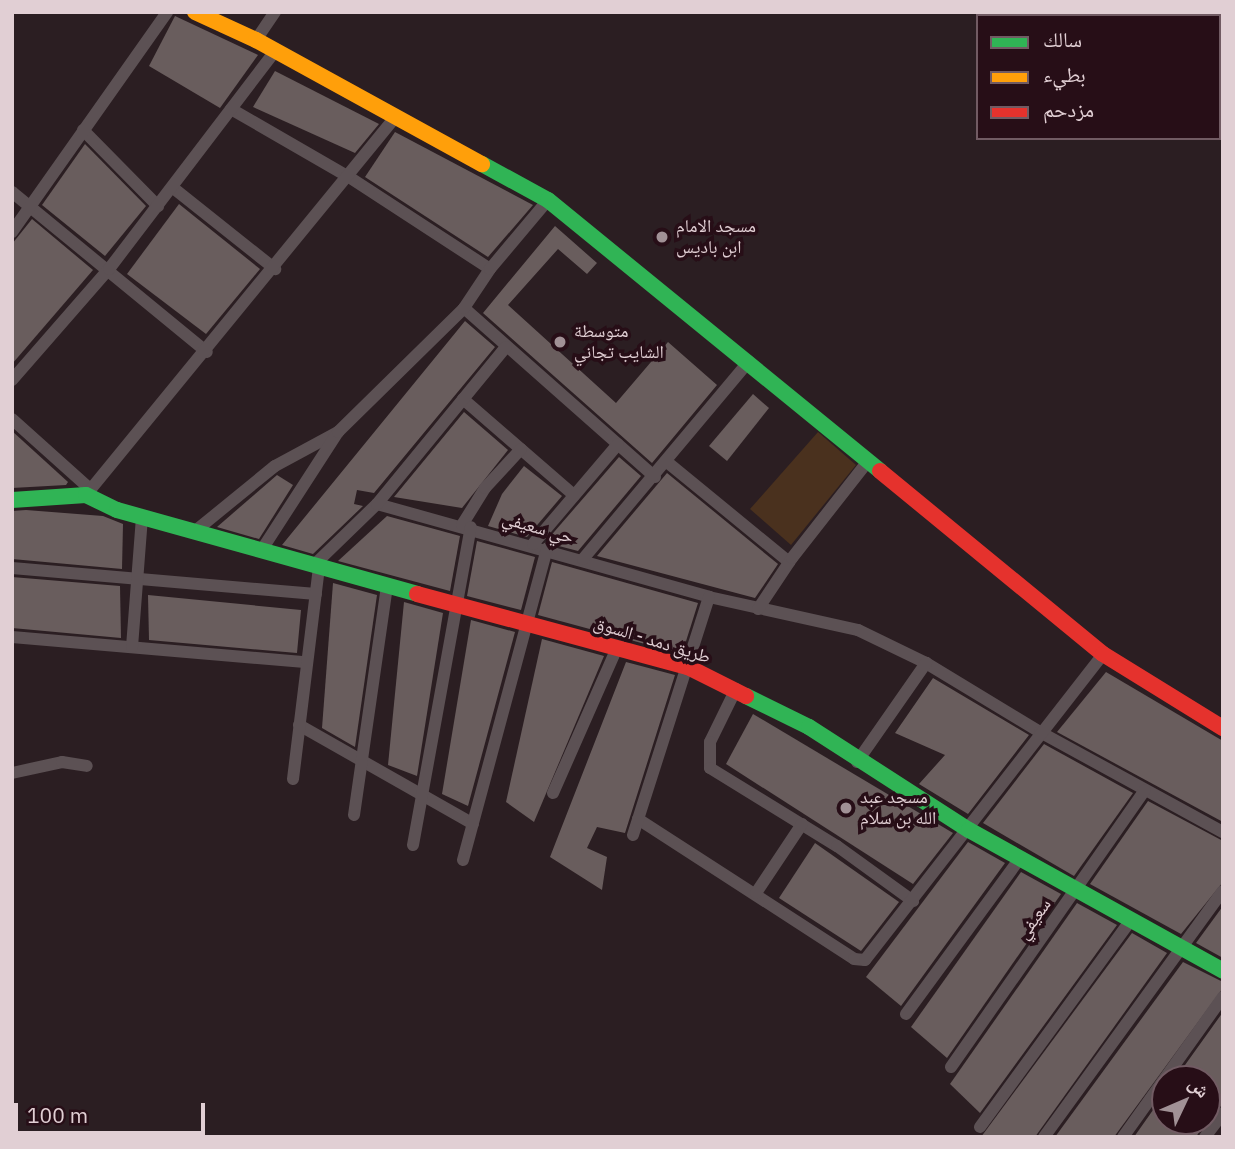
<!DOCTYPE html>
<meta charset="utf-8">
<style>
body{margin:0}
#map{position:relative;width:1235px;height:1149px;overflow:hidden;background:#2b1e22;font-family:"IBM Plex Sans","Noto Naskh Arabic",sans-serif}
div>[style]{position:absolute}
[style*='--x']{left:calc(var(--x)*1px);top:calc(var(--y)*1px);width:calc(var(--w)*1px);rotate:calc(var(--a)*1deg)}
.green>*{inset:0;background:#4a311e}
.building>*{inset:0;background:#695d5d}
.street>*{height:12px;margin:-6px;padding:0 6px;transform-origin:6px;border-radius:6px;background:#5c5154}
.fast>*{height:16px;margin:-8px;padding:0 8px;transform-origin:8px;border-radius:8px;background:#30b455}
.slow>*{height:16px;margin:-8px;padding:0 8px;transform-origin:8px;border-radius:8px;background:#ff9f0a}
.jam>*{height:16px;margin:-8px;padding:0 8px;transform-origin:8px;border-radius:8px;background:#e5322d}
.dots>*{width:19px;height:19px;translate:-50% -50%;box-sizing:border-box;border:4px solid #270e17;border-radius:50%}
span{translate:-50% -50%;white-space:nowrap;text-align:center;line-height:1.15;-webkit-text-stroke:7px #270e17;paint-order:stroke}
.poi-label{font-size:18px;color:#e1cfd4}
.left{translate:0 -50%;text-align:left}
.street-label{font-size:18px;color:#e1cfd4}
.frame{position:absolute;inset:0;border:14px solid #e1cfd4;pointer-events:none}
.legend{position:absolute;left:976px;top:14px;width:245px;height:126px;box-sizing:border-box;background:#270e17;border:2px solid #715b63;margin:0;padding:9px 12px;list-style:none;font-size:21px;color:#e1cfd4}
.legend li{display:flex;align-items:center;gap:14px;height:35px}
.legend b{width:35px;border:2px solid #715b63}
.north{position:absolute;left:1151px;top:1065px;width:70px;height:70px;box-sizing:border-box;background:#270e17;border:2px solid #715b63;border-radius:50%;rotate:46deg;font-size:19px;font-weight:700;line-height:28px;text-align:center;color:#e1cfd4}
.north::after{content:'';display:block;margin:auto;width:24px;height:32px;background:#a19196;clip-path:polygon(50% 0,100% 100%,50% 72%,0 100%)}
.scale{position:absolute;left:14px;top:1103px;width:191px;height:32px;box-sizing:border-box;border:4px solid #e1cfd4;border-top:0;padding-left:9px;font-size:21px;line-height:24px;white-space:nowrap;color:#e1cfd4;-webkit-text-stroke:5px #270e17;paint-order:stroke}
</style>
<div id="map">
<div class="green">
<i style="clip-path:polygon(818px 432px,856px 465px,791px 545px,750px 509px)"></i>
</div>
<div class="building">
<i style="clip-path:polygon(175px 16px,258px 55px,220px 108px,149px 66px)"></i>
<i style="clip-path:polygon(275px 71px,379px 124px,355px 153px,253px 107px)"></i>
<i style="clip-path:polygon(395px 132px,533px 205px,488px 257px,365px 177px)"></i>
<i style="clip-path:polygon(85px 144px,146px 206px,105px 256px,42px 205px)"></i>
<i style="clip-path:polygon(179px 204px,260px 269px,206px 334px,127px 274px)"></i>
<i style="clip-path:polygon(32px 219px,93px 270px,12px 364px,12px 244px)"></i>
<i style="clip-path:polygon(555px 226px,597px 263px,587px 274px,558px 249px,508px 305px,616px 403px,668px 342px,717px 385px,652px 463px,483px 313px)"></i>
<i style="clip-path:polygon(465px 321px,495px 347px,374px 493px,357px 490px,354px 504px,363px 506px,313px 554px,282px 545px)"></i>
<i style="clip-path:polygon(753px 394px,769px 408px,727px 461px,709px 446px)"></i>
<i style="clip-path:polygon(464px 412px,508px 450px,462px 508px,394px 497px)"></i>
<i style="clip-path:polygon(12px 431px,68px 482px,66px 485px,12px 488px)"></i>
<i style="clip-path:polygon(619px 457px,641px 476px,578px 551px,555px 545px,548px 539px)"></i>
<i style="clip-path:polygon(524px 466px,562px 496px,527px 537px,488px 526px,502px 494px)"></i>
<i style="clip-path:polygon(667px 473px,778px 564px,755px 598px,597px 556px)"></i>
<i style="clip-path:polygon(277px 475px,293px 485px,259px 539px,217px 527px)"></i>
<i style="clip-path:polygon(26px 510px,103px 516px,123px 524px,122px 569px,12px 559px,12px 511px)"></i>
<i style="clip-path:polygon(387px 516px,460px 536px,450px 591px,338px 561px)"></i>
<i style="clip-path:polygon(477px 541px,535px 557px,521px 610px,467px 596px)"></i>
<i style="clip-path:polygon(552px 562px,698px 603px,682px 654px,538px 615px)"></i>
<i style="clip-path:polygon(12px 577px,120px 586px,121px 638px,12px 628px)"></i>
<i style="clip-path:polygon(333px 583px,377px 595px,355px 747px,322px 728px)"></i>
<i style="clip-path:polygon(148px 595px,301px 610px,297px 653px,149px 640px)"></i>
<i style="clip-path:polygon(404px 602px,443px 613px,417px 776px,388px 765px)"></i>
<i style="clip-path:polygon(471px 620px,515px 632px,468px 806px,442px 794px)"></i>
<i style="clip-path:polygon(542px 639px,604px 656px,534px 822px,506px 802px)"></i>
<i style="clip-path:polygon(626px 662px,675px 675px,625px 833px,597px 827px,587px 848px,607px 857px,602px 890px,550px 857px)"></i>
<i style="clip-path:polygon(1106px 672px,1223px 741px,1223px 822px,1057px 732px)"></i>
<i style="clip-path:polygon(933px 678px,1029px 735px,968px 814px,919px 784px,945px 755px,895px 733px)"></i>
<i style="clip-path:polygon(753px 714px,953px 833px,913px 884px,726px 764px)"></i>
<i style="clip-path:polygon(1044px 744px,1133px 793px,1074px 876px,983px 823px)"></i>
<i style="clip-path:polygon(1148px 801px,1223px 841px,1223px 882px,1181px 934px,1090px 884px)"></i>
<i style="clip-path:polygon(968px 842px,1005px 863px,901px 1006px,866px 977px)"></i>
<i style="clip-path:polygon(815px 843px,899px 902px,861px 951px,779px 898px)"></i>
<i style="clip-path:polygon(1021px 872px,1061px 894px,947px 1058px,911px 1027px)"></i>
<i style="clip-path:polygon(1077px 903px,1117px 925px,980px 1113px,950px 1084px)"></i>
<i style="clip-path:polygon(1223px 906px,1223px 958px,1196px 943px)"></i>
<i style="clip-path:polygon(1132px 933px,1167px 953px,1035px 1137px,981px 1137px)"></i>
<i style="clip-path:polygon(1183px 962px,1223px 982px,1223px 988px,1114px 1137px,1055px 1137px)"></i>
<i style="clip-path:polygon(1223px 1012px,1223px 1104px,1207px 1120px,1207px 1079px,1175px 1079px)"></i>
<i style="clip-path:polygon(1165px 1093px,1165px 1121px,1206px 1121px,1196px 1137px,1134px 1137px)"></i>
</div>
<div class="street">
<i style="--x:1171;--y:12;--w:5;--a:53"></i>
<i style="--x:256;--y:40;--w:34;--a:-56"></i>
<i style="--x:1219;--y:43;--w:4;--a:14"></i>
<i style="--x:231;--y:109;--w:136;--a:30"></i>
<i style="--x:349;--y:177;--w:168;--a:33.1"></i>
<i style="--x:83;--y:130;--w:107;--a:45.4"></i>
<i style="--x:172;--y:187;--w:132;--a:38.5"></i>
<i style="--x:12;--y:192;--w:252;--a:39.4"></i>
<i style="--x:12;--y:232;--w:269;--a:-54.8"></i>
<i style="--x:464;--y:308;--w:255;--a:41.5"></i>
<i style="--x:12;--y:380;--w:147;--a:-48.9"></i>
<i style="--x:109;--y:269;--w:274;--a:-52.7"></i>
<i style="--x:463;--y:399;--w:147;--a:40.9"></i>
<i style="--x:12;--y:419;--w:106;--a:41.9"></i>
<i style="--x:667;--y:462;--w:158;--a:39.3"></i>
<i style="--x:86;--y:495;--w:487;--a:-50.7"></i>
<i style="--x:377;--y:504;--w:345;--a:15.6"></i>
<i style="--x:709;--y:597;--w:153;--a:12.5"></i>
<i style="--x:858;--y:630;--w:76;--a:25.9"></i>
<i style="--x:926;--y:663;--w:133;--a:31.2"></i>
<i style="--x:1040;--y:732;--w:209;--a:28.7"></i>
<i style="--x:462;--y:525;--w:44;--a:-58.1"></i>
<i style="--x:485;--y:488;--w:53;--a:-47.3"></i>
<i style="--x:194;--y:532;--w:104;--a:-39.2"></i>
<i style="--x:275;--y:466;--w:72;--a:-28.4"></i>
<i style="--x:533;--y:544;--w:131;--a:-49.6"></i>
<i style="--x:261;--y:551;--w:142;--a:-57.1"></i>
<i style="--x:338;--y:432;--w:177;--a:-44.5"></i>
<i style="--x:464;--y:308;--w:47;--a:-56.3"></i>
<i style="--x:490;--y:269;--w:90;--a:-50"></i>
<i style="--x:583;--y:559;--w:258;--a:-50"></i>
<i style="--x:313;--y:566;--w:89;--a:-44.1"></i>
<i style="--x:377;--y:504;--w:203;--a:-50.6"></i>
<i style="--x:12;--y:568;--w:305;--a:4.9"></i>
<i style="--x:758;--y:609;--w:61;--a:-56.3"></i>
<i style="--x:792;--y:558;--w:123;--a:-51.9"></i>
<i style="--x:12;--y:637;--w:294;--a:4.9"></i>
<i style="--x:132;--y:647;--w:130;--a:-85.6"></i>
<i style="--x:736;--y:689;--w:59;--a:116.1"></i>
<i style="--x:710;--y:742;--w:26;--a:90"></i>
<i style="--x:710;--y:768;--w:149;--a:31.6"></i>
<i style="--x:837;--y:846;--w:94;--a:35.9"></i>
<i style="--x:299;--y:725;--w:200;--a:29.6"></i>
<i style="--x:857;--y:762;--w:121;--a:-55.1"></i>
<i style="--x:12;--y:773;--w:51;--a:-12.4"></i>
<i style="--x:62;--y:762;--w:25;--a:9"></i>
<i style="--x:293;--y:779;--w:213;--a:-83"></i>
<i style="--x:553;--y:793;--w:158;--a:-66.2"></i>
<i style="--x:354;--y:815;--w:232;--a:-81.8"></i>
<i style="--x:638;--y:819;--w:257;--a:32.9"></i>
<i style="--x:854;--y:959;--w:11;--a:5"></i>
<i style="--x:865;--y:960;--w:388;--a:-52.1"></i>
<i style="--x:633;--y:835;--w:250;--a:-72.3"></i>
<i style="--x:413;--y:845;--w:323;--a:-79.7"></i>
<i style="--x:463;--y:860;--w:323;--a:-74.9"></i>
<i style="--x:756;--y:893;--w:83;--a:-56.3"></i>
<i style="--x:906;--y:1014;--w:193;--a:-53.8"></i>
<i style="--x:951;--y:1067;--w:338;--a:-55"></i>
<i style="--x:980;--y:1127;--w:256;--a:-53.9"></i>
<i style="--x:1044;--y:1137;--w:304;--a:-54"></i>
<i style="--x:1123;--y:1137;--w:172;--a:-54.5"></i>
<i style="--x:1205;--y:1137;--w:30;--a:-53"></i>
</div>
<div class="fast">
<i style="--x:482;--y:164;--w:75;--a:28.6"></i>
<i style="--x:548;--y:200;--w:429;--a:39.2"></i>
<i style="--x:12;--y:500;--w:74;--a:-3.9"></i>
<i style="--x:86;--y:495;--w:34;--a:26"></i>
<i style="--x:117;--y:510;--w:312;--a:15.6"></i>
<i style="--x:746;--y:696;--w:70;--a:26.2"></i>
<i style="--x:809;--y:727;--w:190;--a:32.8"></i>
<i style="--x:969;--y:830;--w:291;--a:29"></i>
</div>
<div class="slow">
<i style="--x:195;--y:12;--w:67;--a:24.7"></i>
<i style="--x:256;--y:40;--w:258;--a:28.8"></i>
</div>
<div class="jam">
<i style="--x:880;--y:471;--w:288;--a:39.4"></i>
<i style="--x:1103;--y:654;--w:141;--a:31.7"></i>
<i style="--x:417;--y:594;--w:281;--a:15.1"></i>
<i style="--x:688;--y:667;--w:65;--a:26.6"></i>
</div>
<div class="dots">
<i style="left:662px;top:237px;background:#a19196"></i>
<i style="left:560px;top:342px;background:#a19196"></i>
<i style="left:846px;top:808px;background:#a19196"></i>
</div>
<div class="poi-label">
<span class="left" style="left:676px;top:237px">مسجد الامام<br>ابن باديس</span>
<span class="left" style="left:574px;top:342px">متوسطة<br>الشايب تجاني</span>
<span class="left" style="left:860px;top:808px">مسجد عبد<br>الله بن سلام</span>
</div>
<div class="street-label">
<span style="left:538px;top:528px;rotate:16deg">حي سعيفي</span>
<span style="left:652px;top:640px;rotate:17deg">طريق دمد - السوق</span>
<span style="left:1034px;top:919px;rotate:-55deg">سعيفي</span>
</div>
<div class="frame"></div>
<ul class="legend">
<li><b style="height:9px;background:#30b455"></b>سالك</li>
<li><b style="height:9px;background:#ff9f0a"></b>بطيء</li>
<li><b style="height:9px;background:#e5322d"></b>مزدحم</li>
</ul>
<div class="north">ش</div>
<div class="scale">100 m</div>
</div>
